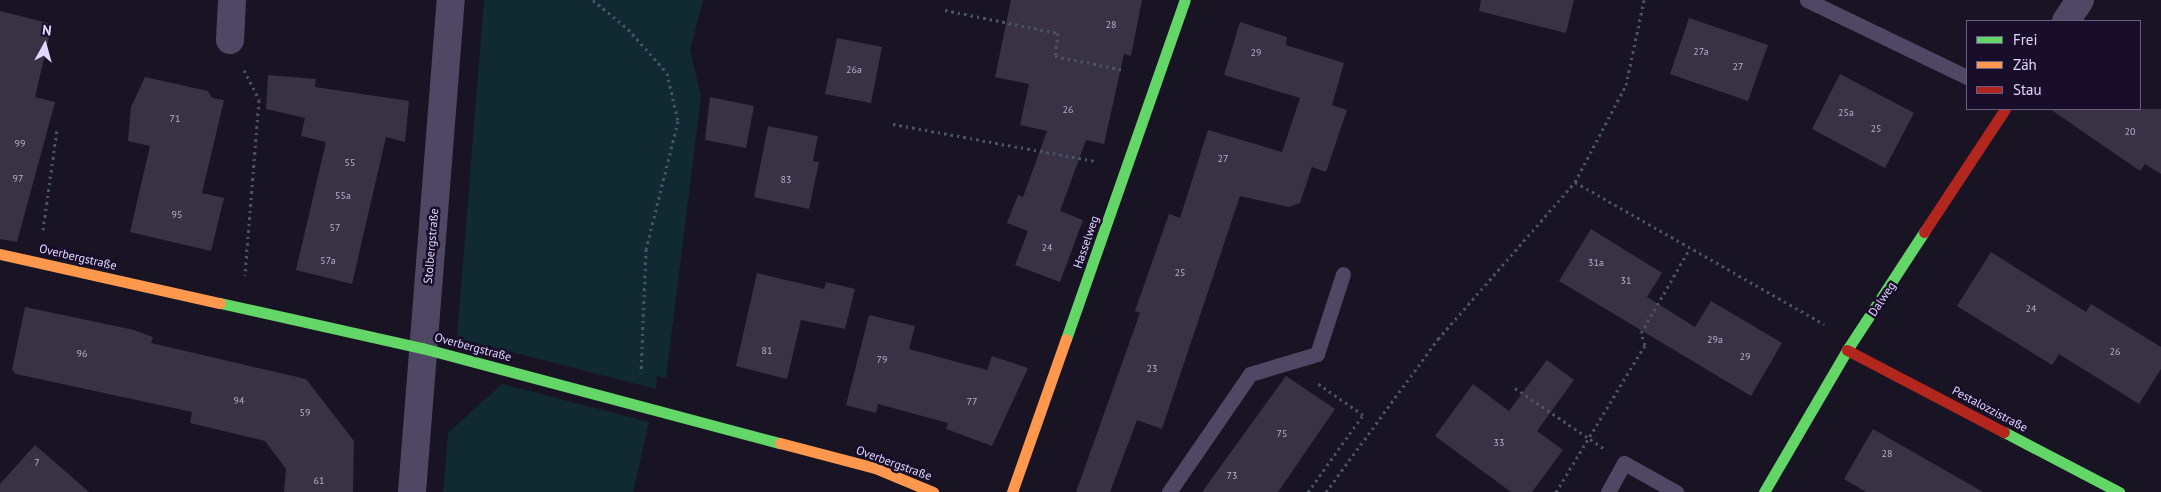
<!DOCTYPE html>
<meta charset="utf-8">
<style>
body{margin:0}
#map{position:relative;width:2161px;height:492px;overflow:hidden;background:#191423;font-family:"PT Sans",sans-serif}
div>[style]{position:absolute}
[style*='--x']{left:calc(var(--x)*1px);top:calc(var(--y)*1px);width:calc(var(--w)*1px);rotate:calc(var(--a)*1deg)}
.green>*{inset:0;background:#112a32}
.building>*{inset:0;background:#393245}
.path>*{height:3px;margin-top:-1.5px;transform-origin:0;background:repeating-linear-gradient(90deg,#495467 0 2.5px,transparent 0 6.5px)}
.lane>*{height:15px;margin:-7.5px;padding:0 7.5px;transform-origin:7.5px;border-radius:7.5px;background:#4f4864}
.street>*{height:28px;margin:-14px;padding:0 14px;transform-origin:14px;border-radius:14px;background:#4f4864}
.fast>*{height:11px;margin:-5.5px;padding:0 5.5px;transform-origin:5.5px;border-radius:5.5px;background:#63d668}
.slow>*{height:11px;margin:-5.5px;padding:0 5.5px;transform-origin:5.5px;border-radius:5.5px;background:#ff974d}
.jam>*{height:11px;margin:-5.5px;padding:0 5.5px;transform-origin:5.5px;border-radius:5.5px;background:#b3261e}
span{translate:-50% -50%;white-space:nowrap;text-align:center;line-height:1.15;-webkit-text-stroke:5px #180e29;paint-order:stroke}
.number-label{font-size:10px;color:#b8add0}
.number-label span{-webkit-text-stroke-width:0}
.street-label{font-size:12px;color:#e2d6ff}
.legend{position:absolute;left:1966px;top:20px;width:175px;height:90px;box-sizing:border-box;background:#180e29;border:1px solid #695e7f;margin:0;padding:6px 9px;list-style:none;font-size:15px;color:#e2d6ff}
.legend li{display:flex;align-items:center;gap:10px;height:25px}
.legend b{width:25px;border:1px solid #695e7f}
.north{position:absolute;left:20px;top:20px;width:50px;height:50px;-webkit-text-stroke:4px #180e29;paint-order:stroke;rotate:7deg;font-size:14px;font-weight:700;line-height:20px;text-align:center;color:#e2d6ff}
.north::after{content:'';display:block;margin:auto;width:18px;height:22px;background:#e2d6ff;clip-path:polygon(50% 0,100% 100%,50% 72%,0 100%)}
</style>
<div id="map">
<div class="green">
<i style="clip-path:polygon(484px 0,703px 0,690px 50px,701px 96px,666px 378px,657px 376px,656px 389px,457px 338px)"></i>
<i style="clip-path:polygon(502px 384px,649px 422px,633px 492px,443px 492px,448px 433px)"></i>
</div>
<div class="building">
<i style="clip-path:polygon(1011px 0,1142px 0,1131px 56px,1124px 54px,1104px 144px,1086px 140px,1060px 211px,1083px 220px,1060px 282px,1015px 265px,1028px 231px,1007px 223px,1018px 195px,1023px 197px,1047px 131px,1020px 125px,1029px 84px,995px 77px)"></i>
<i style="clip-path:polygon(1481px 0,1574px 0,1566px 33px,1479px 11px)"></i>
<i style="clip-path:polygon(0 11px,52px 24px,35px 97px,55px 102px,17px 242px,0 239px)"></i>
<i style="clip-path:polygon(1689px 18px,1768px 45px,1748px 101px,1670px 74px)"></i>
<i style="clip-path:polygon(1240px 22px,1287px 37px,1286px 45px,1344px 63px,1332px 105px,1347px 110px,1326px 172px,1312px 167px,1300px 203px,1289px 207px,1240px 196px,1162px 429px,1137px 420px,1110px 492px,1076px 492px,1140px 313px,1135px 311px,1169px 214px,1180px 218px,1208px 130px,1282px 152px,1300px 98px,1224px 75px)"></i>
<i style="clip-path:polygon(837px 38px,882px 47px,871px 103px,825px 94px)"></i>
<i style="clip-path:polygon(1840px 74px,1914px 113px,1885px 168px,1812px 129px)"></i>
<i style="clip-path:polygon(268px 75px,316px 79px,315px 87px,409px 101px,405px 142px,386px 137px,352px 284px,296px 270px,326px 142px,301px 136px,305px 118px,266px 109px)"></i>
<i style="clip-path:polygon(145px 77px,208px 91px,212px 98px,224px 100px,202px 193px,224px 198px,211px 251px,130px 232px,150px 146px,128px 141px,131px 107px)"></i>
<i style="clip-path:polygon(710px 97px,754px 106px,746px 148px,705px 140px)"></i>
<i style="clip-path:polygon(2050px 109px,2161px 109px,2161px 174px,2145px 164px,2140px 171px)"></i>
<i style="clip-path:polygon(768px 126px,818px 136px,813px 161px,819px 162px,809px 209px,754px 197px)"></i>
<i style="clip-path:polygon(1591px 229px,1662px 273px,1647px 297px,1695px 327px,1711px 301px,1782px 343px,1751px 396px,1559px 281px)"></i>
<i style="clip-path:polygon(1991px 252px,2086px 312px,2091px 304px,2161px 347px,2161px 369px,2139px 404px,2059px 354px,2052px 365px,1957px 306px)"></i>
<i style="clip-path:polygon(757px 273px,824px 289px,826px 282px,855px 289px,845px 329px,801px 320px,787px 379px,736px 366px)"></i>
<i style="clip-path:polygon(25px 307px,134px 330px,153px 337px,151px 343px,306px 379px,354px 441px,353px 492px,284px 492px,286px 469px,265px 441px,190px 423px,192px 412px,16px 374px,12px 370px)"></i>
<i style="clip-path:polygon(869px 315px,915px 326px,909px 349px,987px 370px,992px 356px,1028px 368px,992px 446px,946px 429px,948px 423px,878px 404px,876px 413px,846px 405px)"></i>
<i style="clip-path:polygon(1547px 360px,1574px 380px,1537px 431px,1563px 450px,1532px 492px,1511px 492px,1435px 436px,1473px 384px,1509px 411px)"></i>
<i style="clip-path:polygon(1286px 376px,1335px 409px,1278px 492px,1202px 492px)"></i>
<i style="clip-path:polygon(1873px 429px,1983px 492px,1866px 492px,1844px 479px)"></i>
<i style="clip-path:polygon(35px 445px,89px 492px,0 492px,0 484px)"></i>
</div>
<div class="path">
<i style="--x:593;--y:0;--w:45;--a:39.6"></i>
<i style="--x:628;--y:29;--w:59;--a:48.4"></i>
<i style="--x:667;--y:73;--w:49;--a:77.1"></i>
<i style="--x:678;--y:121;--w:132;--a:104"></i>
<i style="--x:646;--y:249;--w:124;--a:92.3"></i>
<i style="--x:945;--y:10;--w:115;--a:11.5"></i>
<i style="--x:1058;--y:33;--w:23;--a:97"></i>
<i style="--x:1055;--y:56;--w:71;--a:11.3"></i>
<i style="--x:244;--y:70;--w:34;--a:63"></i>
<i style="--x:259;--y:100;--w:176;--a:94.6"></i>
<i style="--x:893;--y:124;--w:204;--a:10.4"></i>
<i style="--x:1575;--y:182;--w:287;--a:29.7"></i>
<i style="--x:43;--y:230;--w:102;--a:-82.1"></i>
<i style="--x:1515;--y:388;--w:107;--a:34.3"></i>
<i style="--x:1308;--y:492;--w:95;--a:-54.5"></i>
<i style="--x:1363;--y:415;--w:57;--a:-144.9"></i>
<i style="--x:1326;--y:492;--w:190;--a:-53.8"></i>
<i style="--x:1438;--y:339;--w:208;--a:-48.9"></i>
<i style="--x:1575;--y:182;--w:110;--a:-62.3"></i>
<i style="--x:1626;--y:85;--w:87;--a:-78"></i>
<i style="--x:1556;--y:492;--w:172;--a:-58.8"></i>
<i style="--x:1645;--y:345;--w:13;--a:-108"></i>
<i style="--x:1641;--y:333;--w:98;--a:-60"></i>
</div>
<div class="lane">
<i style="--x:1807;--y:0;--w:178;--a:25.7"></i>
<i style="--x:1169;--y:492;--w:143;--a:-55.5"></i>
<i style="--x:1250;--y:374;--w:70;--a:-16.6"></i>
<i style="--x:1317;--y:354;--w:84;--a:-72"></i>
<i style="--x:1608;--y:492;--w:33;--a:-61"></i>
<i style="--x:1624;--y:463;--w:60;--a:29.1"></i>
</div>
<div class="street">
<i style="--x:2066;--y:21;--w:25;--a:-56"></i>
<i style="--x:230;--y:40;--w:40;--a:-87.1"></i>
<i style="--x:412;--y:492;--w:494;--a:-85.5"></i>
</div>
<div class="fast">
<i style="--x:220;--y:303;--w:207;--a:12.6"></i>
<i style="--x:422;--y:348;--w:370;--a:14.9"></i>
<i style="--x:1066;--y:339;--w:359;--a:-70.7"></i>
<i style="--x:2004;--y:432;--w:130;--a:27.6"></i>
<i style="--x:1764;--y:492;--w:164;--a:-59.7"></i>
<i style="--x:1847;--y:350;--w:141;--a:-56.9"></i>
</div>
<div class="slow">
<i style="--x:0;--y:254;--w:225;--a:12.6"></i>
<i style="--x:780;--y:443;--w:98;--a:14.7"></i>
<i style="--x:875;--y:468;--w:63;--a:22.5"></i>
<i style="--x:1012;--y:492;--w:162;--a:-70.6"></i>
</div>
<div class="jam">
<i style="--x:1924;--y:232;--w:147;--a:-56.6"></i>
<i style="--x:1847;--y:350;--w:177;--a:27.6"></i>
</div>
<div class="number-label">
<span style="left:1111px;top:25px">28</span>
<span style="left:1701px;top:52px">27a</span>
<span style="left:1256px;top:53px">29</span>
<span style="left:1738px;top:67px">27</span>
<span style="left:854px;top:70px">26a</span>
<span style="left:1068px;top:110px">26</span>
<span style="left:1846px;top:113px">25a</span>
<span style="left:175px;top:119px">71</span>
<span style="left:1876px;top:129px">25</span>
<span style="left:2130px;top:132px">20</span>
<span style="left:20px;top:144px">99</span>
<span style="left:1223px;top:159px">27</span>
<span style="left:350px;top:163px">55</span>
<span style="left:18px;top:179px">97</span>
<span style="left:786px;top:180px">83</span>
<span style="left:343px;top:196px">55a</span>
<span style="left:177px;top:215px">95</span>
<span style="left:335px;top:228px">57</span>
<span style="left:1047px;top:248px">24</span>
<span style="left:328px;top:261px">57a</span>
<span style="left:1596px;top:263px">31a</span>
<span style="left:1180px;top:273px">25</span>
<span style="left:1626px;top:281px">31</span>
<span style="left:2031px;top:309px">24</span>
<span style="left:1715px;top:340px">29a</span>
<span style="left:767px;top:351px">81</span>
<span style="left:2115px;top:352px">26</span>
<span style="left:82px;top:354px">96</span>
<span style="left:1745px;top:357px">29</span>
<span style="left:882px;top:360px">79</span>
<span style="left:1152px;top:369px">23</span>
<span style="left:239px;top:401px">94</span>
<span style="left:972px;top:402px">77</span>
<span style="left:305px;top:413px">59</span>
<span style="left:1282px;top:434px">75</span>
<span style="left:1499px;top:443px">33</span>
<span style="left:1887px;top:454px">28</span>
<span style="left:37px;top:463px">7</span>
<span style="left:1232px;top:476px">73</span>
<span style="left:319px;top:481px">61</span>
</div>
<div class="street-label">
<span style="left:1086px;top:242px;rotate:-71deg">Hasselweg</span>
<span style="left:431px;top:246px;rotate:-85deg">Stolbergstraße</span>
<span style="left:78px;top:257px;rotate:13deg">Overbergstraße</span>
<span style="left:1882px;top:299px;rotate:-56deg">Dalweg</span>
<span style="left:473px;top:347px;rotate:15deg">Overbergstraße</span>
<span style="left:1990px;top:409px;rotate:28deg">Pestalozzistraße</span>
<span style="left:894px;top:463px;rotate:20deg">Overbergstraße</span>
</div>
<ul class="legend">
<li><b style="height:6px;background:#63d668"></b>Frei</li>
<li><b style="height:6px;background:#ff974d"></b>Zäh</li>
<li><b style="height:6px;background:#b3261e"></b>Stau</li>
</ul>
<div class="north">N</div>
</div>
